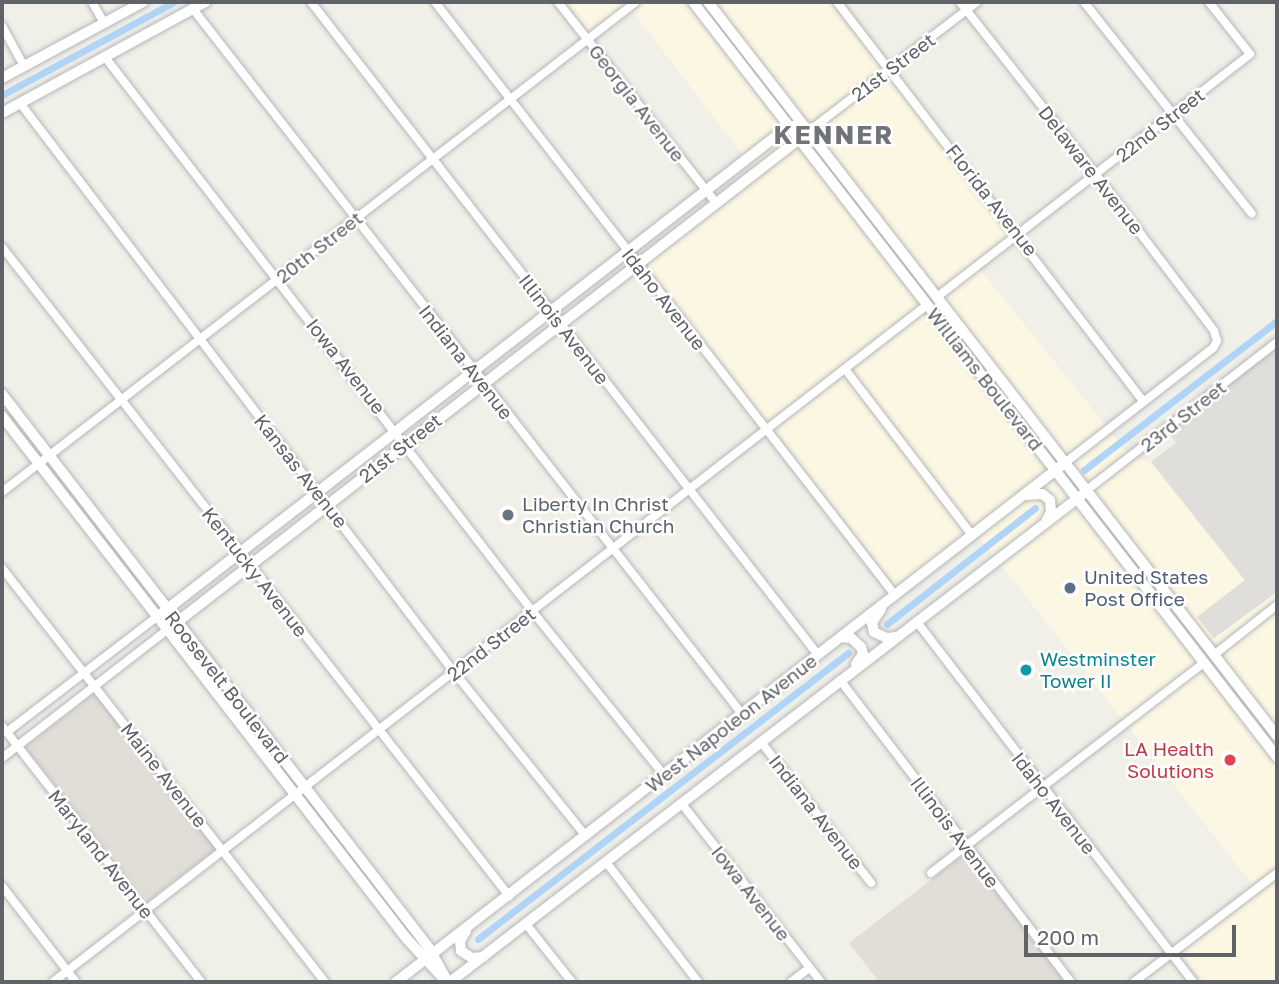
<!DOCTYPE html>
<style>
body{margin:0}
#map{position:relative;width:1279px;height:984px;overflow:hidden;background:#f0efe8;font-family:"Golos Text",sans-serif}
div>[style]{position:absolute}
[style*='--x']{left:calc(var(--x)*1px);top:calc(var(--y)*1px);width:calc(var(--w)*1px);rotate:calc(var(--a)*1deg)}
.commercial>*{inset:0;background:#fcf7e2}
.industrial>*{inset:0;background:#dfdeda}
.education>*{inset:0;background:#e0ded6}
.canal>*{height:7px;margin:-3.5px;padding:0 3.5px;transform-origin:3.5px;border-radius:3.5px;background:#b0d4f8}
.roads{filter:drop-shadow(0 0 2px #b5b7bb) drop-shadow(0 0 2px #b5b7bb)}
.street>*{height:8px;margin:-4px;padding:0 4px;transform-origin:4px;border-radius:4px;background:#fff}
.secondary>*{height:10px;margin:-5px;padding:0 5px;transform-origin:5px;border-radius:5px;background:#fff}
.dots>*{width:19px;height:19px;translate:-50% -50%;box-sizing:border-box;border:4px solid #fff;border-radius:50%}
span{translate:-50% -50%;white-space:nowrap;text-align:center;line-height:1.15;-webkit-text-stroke:5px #fff;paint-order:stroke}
.street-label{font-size:19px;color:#5f6267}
.worship-label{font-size:19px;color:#5b616d}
.left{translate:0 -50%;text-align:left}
.service-label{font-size:19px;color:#4e5e75}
.culture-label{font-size:19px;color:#0d838f}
.health-label{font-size:19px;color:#be3a42}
.right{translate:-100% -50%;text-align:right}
.district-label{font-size:26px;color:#707479;font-weight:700;letter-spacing:2px}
.frame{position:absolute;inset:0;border:4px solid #5f6267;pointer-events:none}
.scale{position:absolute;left:1024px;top:925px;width:212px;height:32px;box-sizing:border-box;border:4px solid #5f6267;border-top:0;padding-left:9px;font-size:21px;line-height:24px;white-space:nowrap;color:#5f6267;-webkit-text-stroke:5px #fff;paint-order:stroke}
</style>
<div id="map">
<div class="commercial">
<i style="clip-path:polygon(565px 2px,832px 2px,1012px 234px,975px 263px,1131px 457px,1151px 462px,1245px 581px,1197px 616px,1214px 638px,1277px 592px,1277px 982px,1203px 982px,1180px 952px,1258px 892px,973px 529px,896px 587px,644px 264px,759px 176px,633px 12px,595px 39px)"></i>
</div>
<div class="industrial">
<i style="clip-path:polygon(1277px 347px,1277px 592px,1214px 638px,1197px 617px,1245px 580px,1151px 462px,1176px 443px,1168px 431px)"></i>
</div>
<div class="education">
<i style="clip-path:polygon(95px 693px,216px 849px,148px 901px,25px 747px)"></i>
<i style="clip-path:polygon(966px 853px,1065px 982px,879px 982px,849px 943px)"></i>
</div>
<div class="canal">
<i style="--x:2;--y:95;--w:196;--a:-28.4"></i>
<i style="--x:1084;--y:470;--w:244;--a:-37.7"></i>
<i style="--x:887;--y:624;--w:188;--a:-38.1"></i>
<i style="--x:478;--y:939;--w:468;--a:-37.7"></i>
</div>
<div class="roads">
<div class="street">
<i style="--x:92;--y:2;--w:24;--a:60"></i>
<i style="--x:311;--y:2;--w:827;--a:52.17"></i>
<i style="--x:435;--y:2;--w:750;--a:52.2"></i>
<i style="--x:558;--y:2;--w:257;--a:51.8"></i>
<i style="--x:837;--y:2;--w:503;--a:52.51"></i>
<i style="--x:960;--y:2;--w:226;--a:51.8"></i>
<i style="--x:1100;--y:180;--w:189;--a:52.9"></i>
<i style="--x:1214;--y:331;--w:10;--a:73"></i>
<i style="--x:1217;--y:341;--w:8;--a:120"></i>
<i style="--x:1213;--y:348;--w:186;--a:142.2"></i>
<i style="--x:1084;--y:2;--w:270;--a:51.6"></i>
<i style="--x:193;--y:9;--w:894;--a:52.09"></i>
<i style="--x:2;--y:26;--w:46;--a:61.2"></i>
<i style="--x:105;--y:57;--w:701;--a:52.36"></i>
<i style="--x:533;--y:612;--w:209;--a:51.2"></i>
<i style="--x:20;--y:103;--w:716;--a:52.67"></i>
<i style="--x:454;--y:672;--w:209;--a:51.2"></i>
<i style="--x:809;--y:131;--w:212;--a:-37.5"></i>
<i style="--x:2;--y:247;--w:824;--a:52"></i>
<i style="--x:937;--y:297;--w:396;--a:-37.8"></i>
<i style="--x:1250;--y:54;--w:66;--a:-128.3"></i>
<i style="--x:845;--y:369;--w:209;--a:52.6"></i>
<i style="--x:1087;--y:490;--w:241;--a:-37.9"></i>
<i style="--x:2;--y:492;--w:801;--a:-37.7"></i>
<i style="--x:2;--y:568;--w:525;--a:52.04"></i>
<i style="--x:917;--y:622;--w:454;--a:52.5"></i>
<i style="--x:1214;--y:655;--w:80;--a:-38.4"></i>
<i style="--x:840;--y:680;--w:380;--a:52.6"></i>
<i style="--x:2;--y:726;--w:324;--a:52.1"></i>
<i style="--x:7;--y:732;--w:189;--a:-37.5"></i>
<i style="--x:761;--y:742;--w:179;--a:52"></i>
<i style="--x:2;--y:758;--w:209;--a:-37.8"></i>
<i style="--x:682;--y:804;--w:226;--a:52"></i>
<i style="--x:606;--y:862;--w:151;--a:52.5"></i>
<i style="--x:931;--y:873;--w:344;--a:-37.6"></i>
<i style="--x:2;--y:886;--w:121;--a:52.4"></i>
<i style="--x:526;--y:924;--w:74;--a:51.6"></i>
<i style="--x:53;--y:982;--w:1106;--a:-37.76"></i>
<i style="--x:791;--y:982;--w:23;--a:-38"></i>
<i style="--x:1134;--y:982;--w:180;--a:-37.3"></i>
</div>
<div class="secondary">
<i style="--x:693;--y:2;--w:955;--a:52.28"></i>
<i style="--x:708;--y:2;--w:929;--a:52.22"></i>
<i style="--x:2;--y:78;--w:160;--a:-28.3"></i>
<i style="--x:2;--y:113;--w:232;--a:-28.6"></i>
<i style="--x:2;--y:394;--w:699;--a:52.38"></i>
<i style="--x:429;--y:948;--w:39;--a:61"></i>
<i style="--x:2;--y:416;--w:661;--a:52.25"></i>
<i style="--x:407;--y:939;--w:53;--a:47.3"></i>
<i style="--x:1026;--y:495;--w:16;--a:-4"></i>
<i style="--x:1042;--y:494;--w:10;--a:37"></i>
<i style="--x:1050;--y:500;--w:12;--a:85"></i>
<i style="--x:1051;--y:512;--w:11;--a:117"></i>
<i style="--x:881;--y:609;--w:17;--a:123"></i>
<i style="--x:872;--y:623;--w:9;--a:77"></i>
<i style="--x:874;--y:632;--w:14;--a:25"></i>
<i style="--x:887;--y:638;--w:10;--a:-6"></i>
<i style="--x:157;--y:617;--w:800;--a:-37.84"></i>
<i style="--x:789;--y:126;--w:6;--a:0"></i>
<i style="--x:167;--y:630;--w:800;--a:-37.84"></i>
<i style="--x:841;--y:637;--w:10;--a:6"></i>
<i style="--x:851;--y:638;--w:13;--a:42"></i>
<i style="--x:861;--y:647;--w:7;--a:74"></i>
<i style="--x:863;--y:654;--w:12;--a:125"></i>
<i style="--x:466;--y:931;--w:12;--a:121"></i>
<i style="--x:460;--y:941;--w:10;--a:84"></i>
<i style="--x:461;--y:951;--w:13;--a:32"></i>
<i style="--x:472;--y:958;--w:11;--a:-5"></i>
<i style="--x:396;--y:982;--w:842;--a:-37.81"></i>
<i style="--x:450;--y:982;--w:798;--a:-37.62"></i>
</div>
</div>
<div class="dots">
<i style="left:508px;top:515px;background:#6b7280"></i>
<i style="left:1070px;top:588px;background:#5c6f8a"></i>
<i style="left:1026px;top:670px;background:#0f9aa8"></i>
<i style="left:1230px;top:760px;background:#e0444e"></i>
</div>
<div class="street-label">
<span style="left:893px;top:67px;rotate:-37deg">21st Street</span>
<span style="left:637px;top:103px;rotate:52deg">Georgia Avenue</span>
<span style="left:1160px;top:125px;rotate:-38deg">22nd Street</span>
<span style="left:1091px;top:170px;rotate:52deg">Delaware Avenue</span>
<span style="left:992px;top:200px;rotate:52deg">Florida Avenue</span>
<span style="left:319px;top:247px;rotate:-38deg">20th Street</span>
<span style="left:664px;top:299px;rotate:52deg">Idaho Avenue</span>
<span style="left:564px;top:329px;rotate:52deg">Illinois Avenue</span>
<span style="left:466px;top:362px;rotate:52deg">Indiana Avenue</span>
<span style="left:346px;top:366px;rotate:52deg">Iowa Avenue</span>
<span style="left:985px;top:379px;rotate:52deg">Williams Boulevard</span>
<span style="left:1183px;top:416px;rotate:-38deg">23rd Street</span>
<span style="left:400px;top:448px;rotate:-38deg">21st Street</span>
<span style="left:301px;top:471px;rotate:52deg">Kansas Avenue</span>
<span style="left:255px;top:572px;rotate:52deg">Kentucky Avenue</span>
<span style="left:491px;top:644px;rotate:-38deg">22nd Street</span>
<span style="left:227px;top:687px;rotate:52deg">Roosevelt Boulevard</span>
<span style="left:731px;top:723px;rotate:-38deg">West Napoleon Avenue</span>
<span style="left:164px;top:775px;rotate:52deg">Maine Avenue</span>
<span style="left:1054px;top:803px;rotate:52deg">Idaho Avenue</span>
<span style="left:816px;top:812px;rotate:52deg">Indiana Avenue</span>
<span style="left:955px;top:832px;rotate:53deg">Illinois Avenue</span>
<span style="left:101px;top:854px;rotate:52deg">Maryland Avenue</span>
<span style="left:751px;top:893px;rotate:52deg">Iowa Avenue</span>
</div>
<div class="worship-label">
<span class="left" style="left:522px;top:515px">Liberty In Christ<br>Christian Church</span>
</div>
<div class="service-label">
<span class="left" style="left:1084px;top:588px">United States<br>Post Office</span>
</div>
<div class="culture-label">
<span class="left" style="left:1040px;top:670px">Westminster<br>Tower II</span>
</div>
<div class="health-label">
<span class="right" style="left:1214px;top:760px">LA Health<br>Solutions</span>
</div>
<div class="district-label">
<span style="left:834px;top:135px">KENNER</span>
</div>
<div class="frame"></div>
<div class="scale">200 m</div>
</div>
